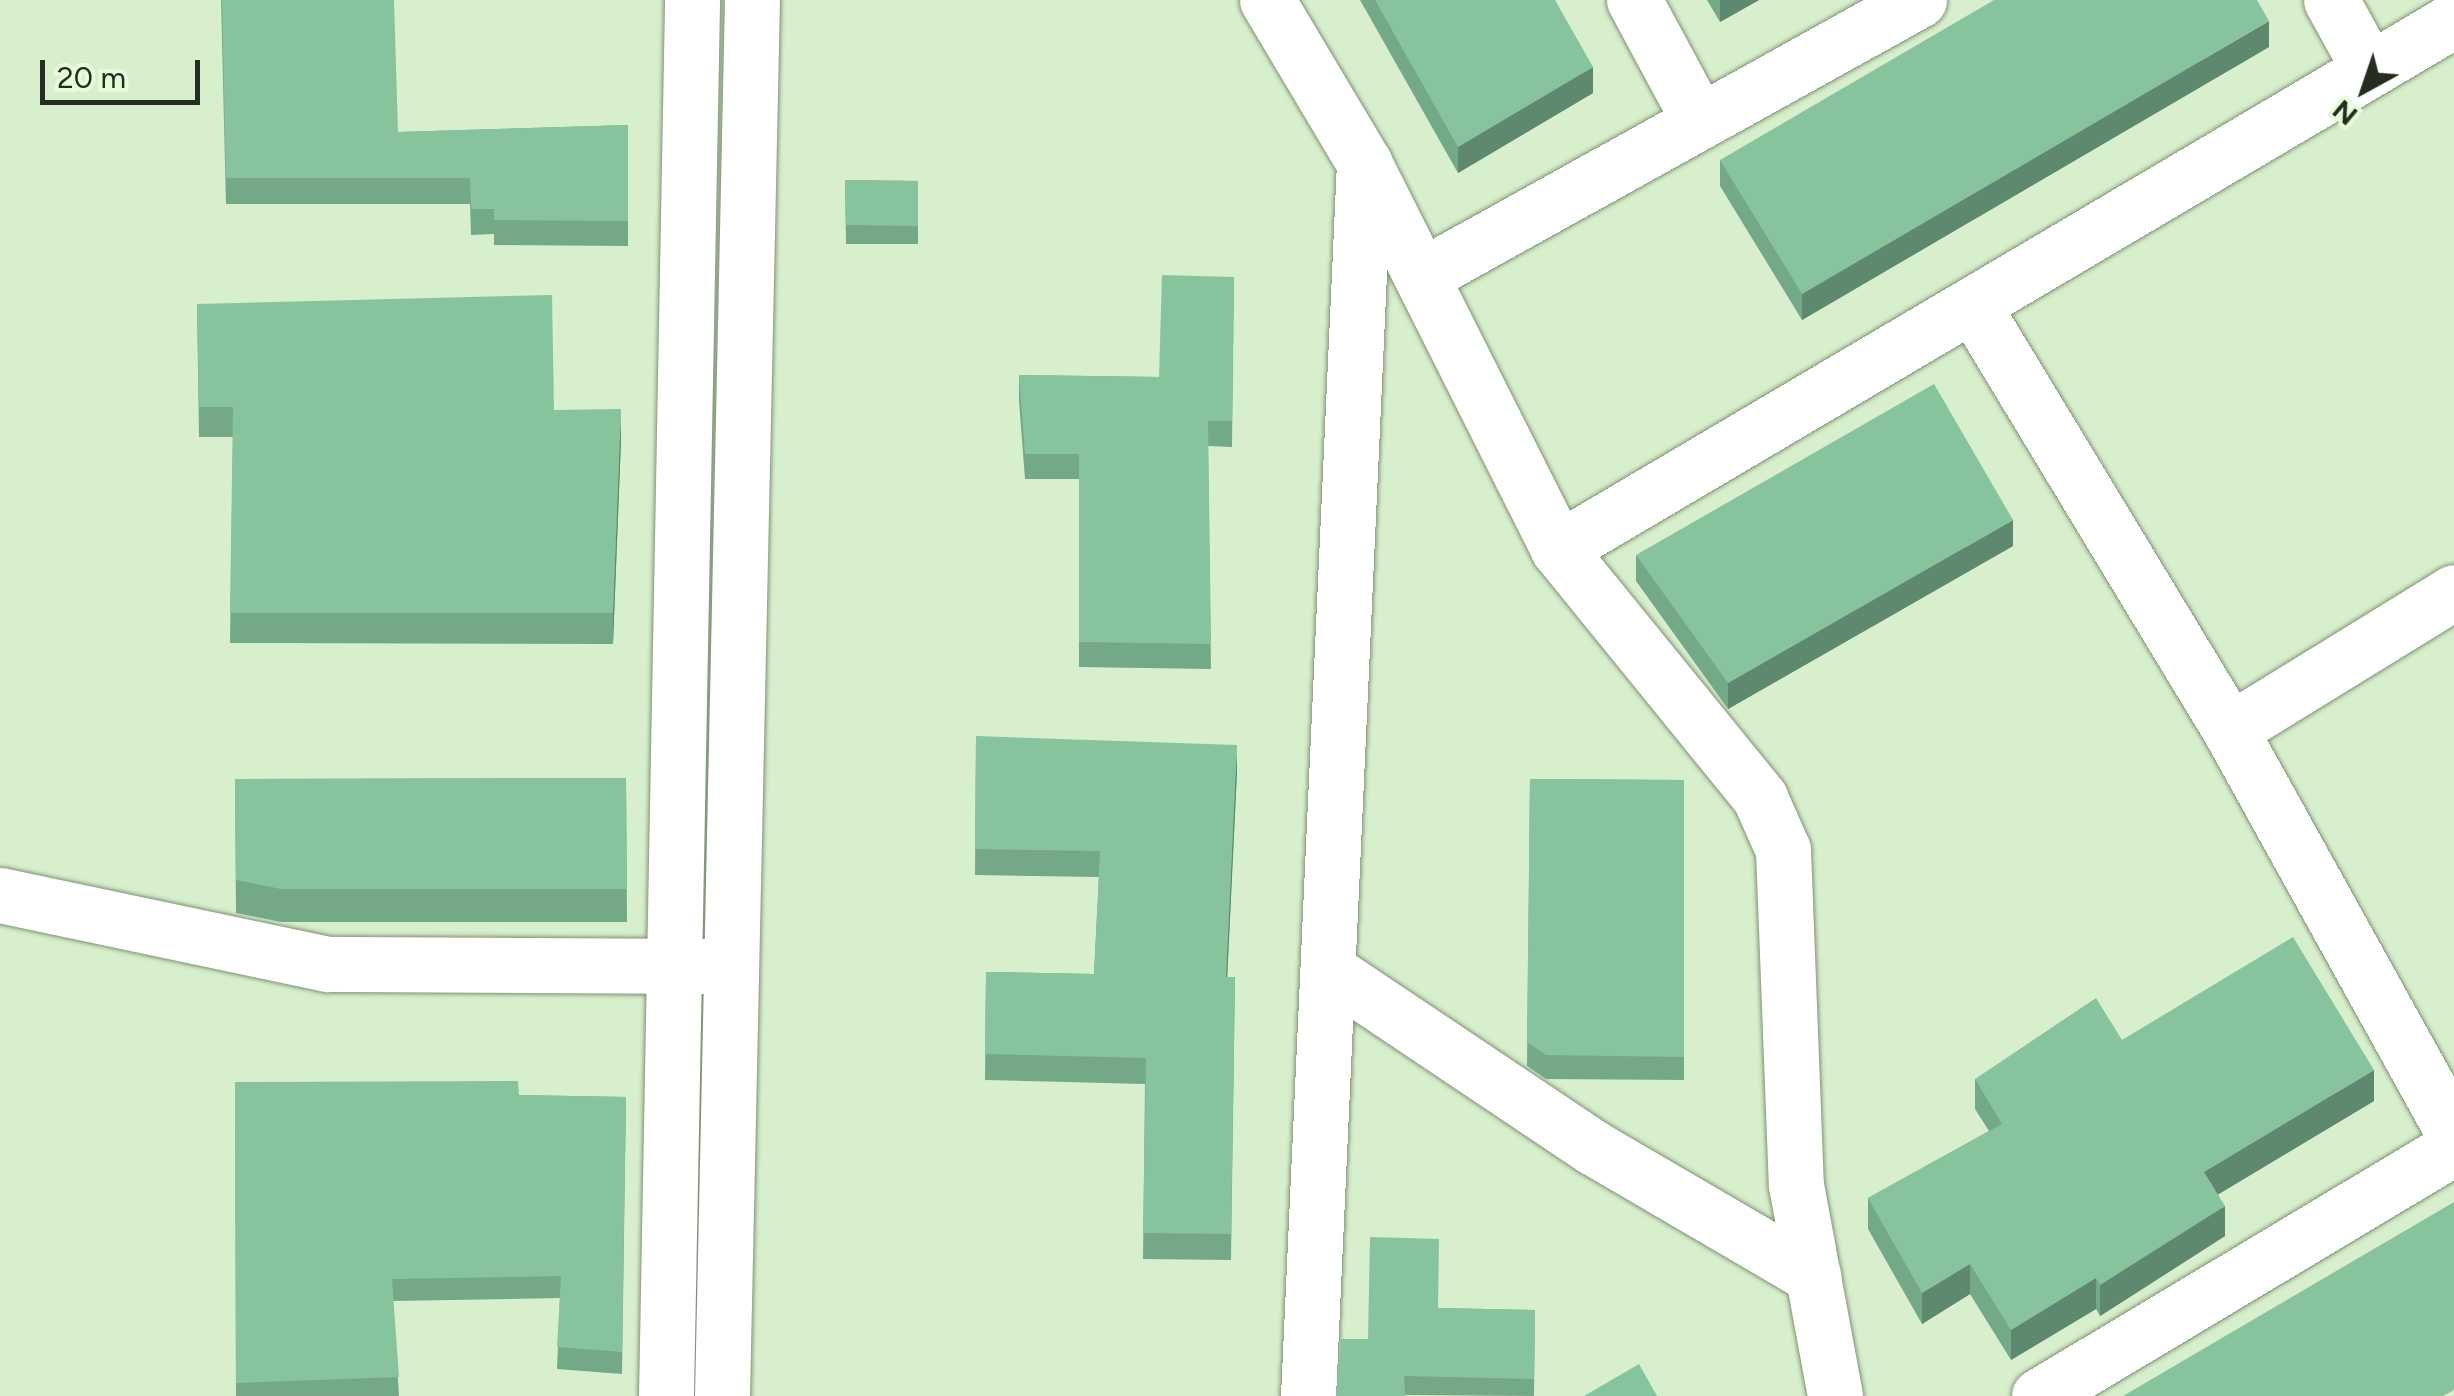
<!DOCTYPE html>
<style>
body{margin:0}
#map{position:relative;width:2454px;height:1396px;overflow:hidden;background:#d8efcd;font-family:Figtree,sans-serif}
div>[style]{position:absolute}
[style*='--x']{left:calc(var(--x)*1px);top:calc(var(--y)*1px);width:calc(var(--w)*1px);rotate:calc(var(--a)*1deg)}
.roads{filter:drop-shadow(0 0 2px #7e9374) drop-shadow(0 0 2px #7e9374)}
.street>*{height:55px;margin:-27.5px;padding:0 27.5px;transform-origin:27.5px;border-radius:27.5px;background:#fff}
.secondary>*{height:55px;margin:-27.5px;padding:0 27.5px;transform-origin:27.5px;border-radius:27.5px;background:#fff}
.wall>*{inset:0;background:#74a987}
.shaded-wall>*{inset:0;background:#5e896e}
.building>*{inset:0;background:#87c49d}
span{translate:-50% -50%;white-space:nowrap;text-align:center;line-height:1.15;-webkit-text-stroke:10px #e5fcda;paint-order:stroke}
.north{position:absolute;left:2314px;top:40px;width:100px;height:100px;-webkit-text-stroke:8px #e5fcda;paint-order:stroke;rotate:220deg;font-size:28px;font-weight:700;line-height:40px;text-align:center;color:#242d20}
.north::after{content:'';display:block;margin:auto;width:35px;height:45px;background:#242d20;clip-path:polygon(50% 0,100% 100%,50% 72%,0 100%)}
.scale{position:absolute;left:40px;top:60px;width:160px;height:45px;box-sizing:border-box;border:5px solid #242d20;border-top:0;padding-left:12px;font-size:30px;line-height:35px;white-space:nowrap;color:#242d20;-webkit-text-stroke:8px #e5fcda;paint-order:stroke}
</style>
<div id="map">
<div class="roads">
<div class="street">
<i style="--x:1267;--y:0;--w:190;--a:59.2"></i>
<i style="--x:1364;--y:163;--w:1234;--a:92.6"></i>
<i style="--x:1634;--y:0;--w:135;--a:61.7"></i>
<i style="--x:2331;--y:0;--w:79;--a:61.2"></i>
<i style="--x:1364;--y:163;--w:432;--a:63.3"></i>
<i style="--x:1558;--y:549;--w:321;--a:50.9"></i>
<i style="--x:1760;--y:798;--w:57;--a:66.1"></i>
<i style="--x:1783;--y:850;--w:335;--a:87.8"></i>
<i style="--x:1796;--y:1185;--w:215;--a:79.5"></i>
<i style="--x:1425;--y:274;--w:565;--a:-29.02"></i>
<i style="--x:1975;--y:309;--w:492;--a:58.8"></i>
<i style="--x:2230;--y:730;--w:462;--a:61"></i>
<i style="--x:1558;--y:549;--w:1041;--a:-30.56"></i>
<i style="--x:2230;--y:730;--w:263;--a:-31.6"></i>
<i style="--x:0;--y:895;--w:335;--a:11.9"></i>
<i style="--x:328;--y:964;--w:399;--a:0.3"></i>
<i style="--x:1328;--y:970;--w:320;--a:33.8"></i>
<i style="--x:1594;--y:1148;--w:254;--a:30.3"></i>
<i style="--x:2039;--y:1396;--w:483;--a:-30.9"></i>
</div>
<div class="secondary">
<i style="--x:666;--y:1396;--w:1396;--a:-88.93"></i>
<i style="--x:722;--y:1396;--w:1396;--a:-88.77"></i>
</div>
</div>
<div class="wall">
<i style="clip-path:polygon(221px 0,398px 132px,628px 125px,628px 246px,494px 245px,494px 234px,471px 235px,470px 204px,226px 204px)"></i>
<i style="clip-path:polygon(1360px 0,1555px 0,1593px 93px,1458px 173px)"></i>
<i style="clip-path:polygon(1707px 0,1759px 0,1720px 22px)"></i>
<i style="clip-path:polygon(2269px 47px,1802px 320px,1720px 186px,1720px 160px)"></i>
<i style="clip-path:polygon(845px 180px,918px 181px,918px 244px,846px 244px)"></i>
<i style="clip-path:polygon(1234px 277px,1232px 447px,1208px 446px,1211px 669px,1079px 667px,1079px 479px,1025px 479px,1019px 401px,1019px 375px,1159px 377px)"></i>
<i style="clip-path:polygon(197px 304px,554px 410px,621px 440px,613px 644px,230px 643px,233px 437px,199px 437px)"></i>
<i style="clip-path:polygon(2013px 546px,1728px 709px,1636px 581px,1636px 555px)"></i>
<i style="clip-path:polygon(976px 736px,1237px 771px,1227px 977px,1235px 977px,1231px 1260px,1143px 1259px,1145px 1084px,985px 1080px,986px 972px,1094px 974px,1099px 877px,975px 875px)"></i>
<i style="clip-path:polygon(626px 778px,627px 922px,281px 922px,236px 913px,235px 779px)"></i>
<i style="clip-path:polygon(1530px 779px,1684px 780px,1684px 1080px,1546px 1079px,1527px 1066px)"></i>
<i style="clip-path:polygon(2122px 1040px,2374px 1101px,2218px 1194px,2225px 1236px,2100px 1316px,2096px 1309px,2011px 1360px,1970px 1294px,1922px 1324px,1868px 1229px,1868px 1198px,1989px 1131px,1975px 1109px,1975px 1079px)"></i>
<i style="clip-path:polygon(235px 1082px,519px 1095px,626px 1097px,622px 1374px,557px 1369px,560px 1298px,393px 1301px,399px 1396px,236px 1396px)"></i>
<i style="clip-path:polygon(1438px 1308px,1535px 1310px,1534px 1396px,1405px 1395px,1368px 1339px)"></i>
</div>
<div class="shaded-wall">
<i style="clip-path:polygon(1720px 0,1759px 0,1720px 22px)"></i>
<i style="clip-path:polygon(2269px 21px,2269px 47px,1802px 320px,1802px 294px)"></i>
<i style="clip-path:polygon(1593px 67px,1593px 93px,1458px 173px,1458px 147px)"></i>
<i style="clip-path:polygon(621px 409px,621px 440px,613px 644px,613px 613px)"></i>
<i style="clip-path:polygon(2013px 520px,2013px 546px,1728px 709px,1728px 683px)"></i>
<i style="clip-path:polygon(1237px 745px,1237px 771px,1226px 1003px,1226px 977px)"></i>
<i style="clip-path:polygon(2374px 1070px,2374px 1101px,2204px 1203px,2204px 1172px)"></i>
<i style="clip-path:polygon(2225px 1206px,2225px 1236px,2100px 1316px,2100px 1285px)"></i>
<i style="clip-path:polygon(1970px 1264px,1970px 1294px,1922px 1324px,1922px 1293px)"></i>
<i style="clip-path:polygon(2096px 1278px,2096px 1309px,2011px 1360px,2011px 1330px)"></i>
</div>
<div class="building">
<i style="clip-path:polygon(222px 0,394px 0,398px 132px,628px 125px,628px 221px,494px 220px,494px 209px,471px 209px,470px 178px,226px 178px)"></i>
<i style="clip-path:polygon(1375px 0,1555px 0,1593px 67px,1458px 147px)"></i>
<i style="clip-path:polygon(1994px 0,2257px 0,2269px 21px,1802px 294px,1720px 160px)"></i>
<i style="clip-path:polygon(845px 180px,918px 181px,918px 226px,846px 225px)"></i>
<i style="clip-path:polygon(1162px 275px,1234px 277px,1232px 421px,1208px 421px,1211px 644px,1079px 642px,1079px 454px,1025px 454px,1019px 375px,1159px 377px)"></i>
<i style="clip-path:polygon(552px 295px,554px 410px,621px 409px,613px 613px,230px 613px,233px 407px,199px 407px,197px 304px)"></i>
<i style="clip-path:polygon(1934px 384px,2013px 520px,1728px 683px,1636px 555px)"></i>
<i style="clip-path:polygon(976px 736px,1237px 745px,1226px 977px,1235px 977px,1231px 1234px,1143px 1233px,1146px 1058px,985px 1054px,986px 972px,1094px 974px,1100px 851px,975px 849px)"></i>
<i style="clip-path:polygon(626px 778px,627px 889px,281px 889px,236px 880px,235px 779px)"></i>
<i style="clip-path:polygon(1530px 779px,1684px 780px,1684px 1057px,1546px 1055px,1527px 1042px)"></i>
<i style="clip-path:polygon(2293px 937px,2374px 1070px,2204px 1172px,2225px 1206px,2100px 1285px,2096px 1278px,2011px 1330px,1970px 1264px,1922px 1293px,1868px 1198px,2002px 1124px,1975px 1079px,2096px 998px,2122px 1040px)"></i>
<i style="clip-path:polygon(518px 1081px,519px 1095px,626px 1097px,622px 1352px,557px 1347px,561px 1276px,392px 1279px,399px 1377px,236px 1383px,235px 1082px)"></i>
<i style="clip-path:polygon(2454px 1202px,2454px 1390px,2443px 1396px,2123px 1396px)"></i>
<i style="clip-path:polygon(1370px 1237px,1439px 1239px,1438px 1308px,1535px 1310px,1534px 1379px,1404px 1376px,1405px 1396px,1336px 1396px,1341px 1339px,1368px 1339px)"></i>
<i style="clip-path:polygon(1639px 1364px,1657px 1396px,1584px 1396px)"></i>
</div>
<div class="north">N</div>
<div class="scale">20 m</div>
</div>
